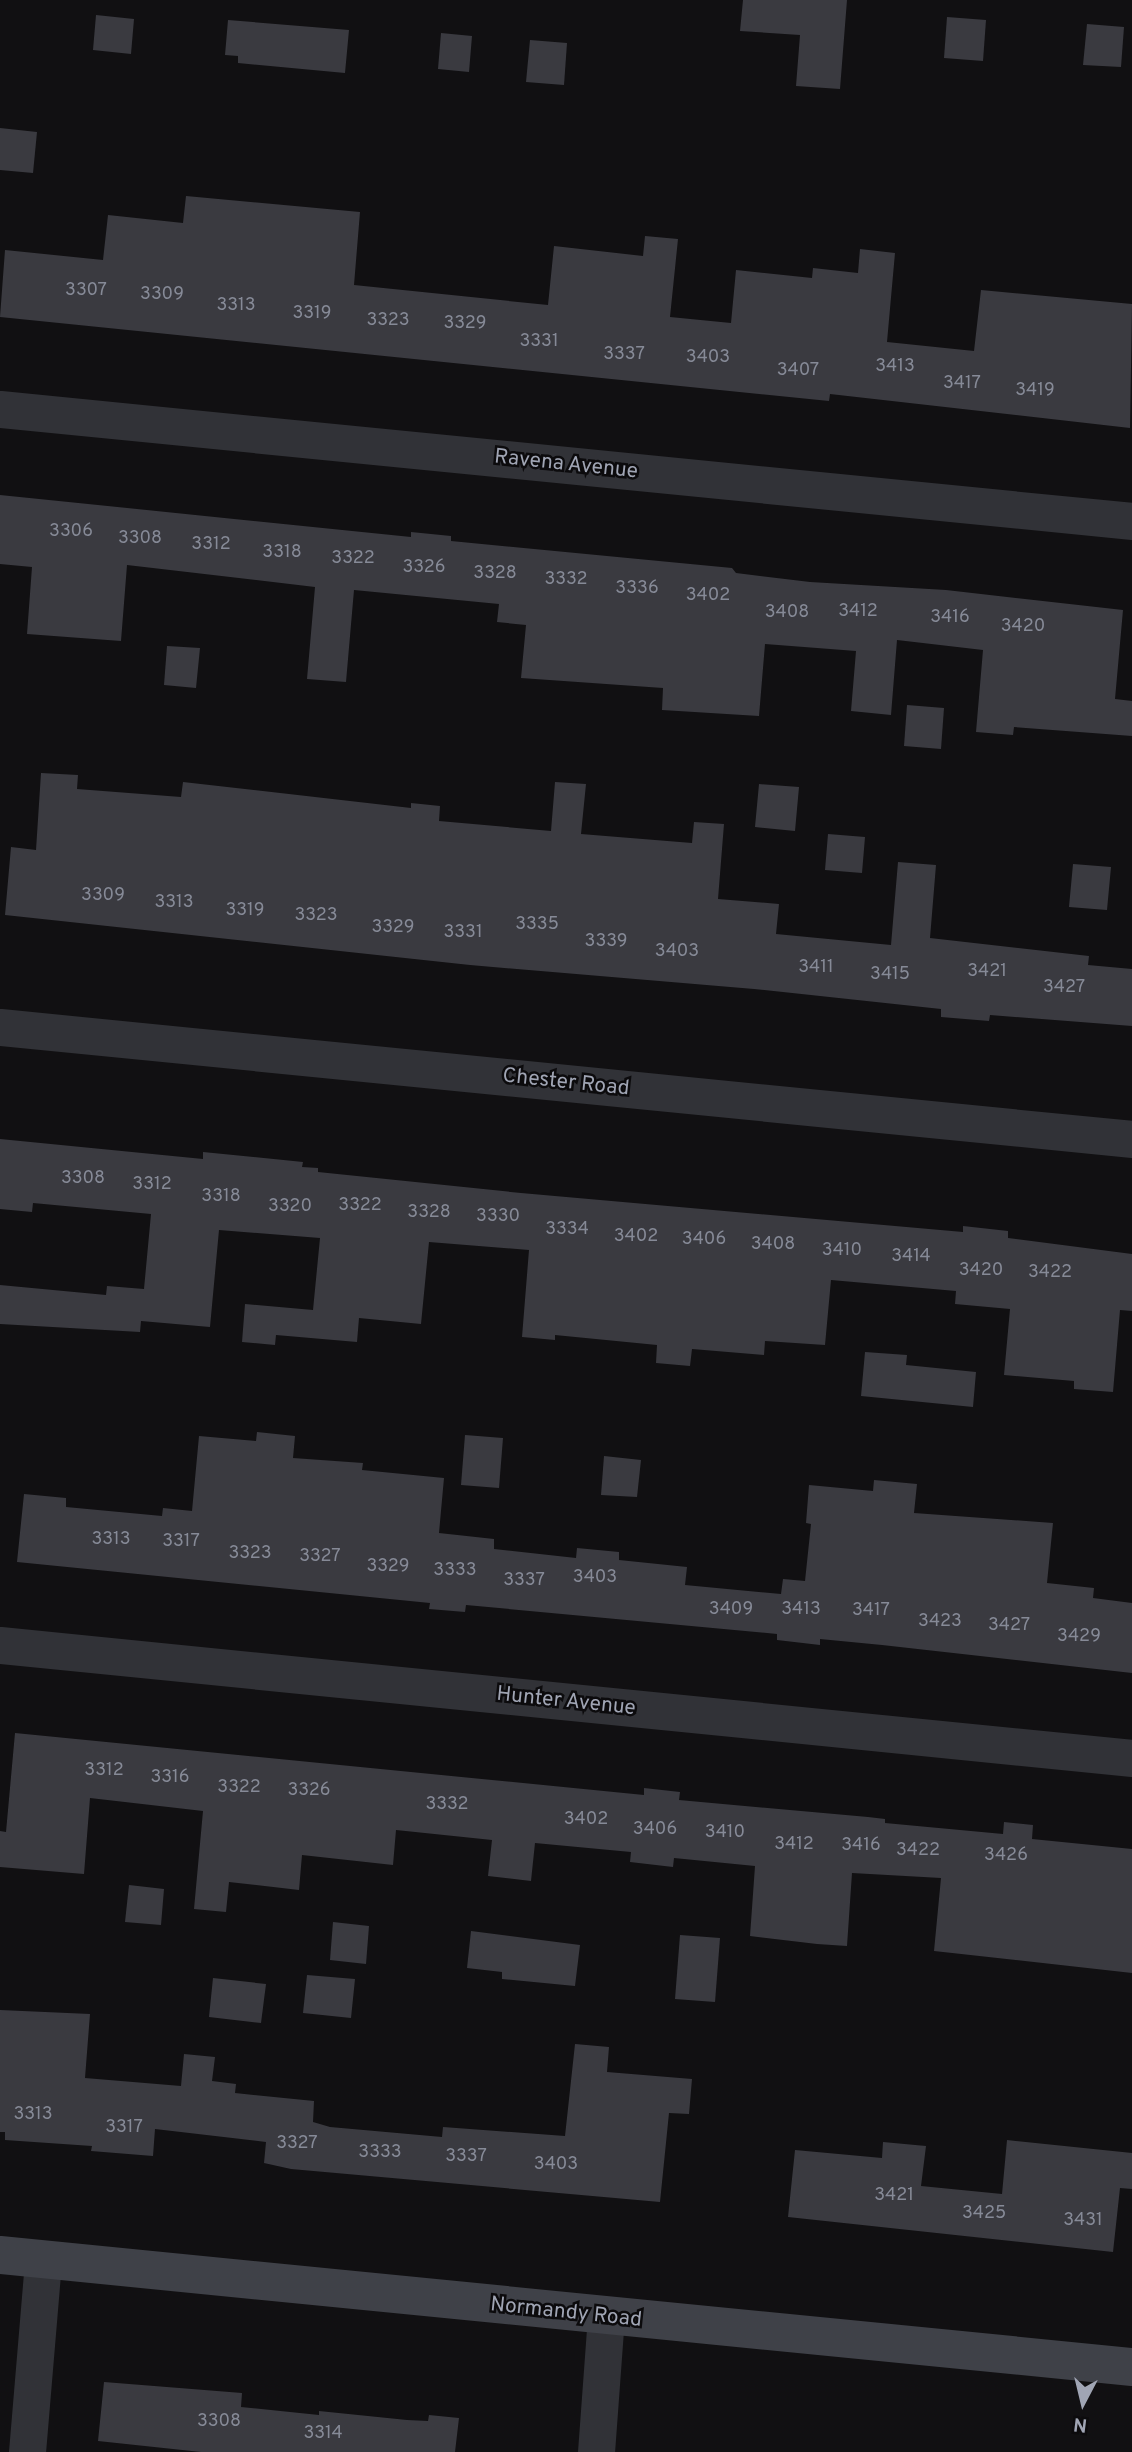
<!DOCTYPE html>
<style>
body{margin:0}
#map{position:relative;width:1132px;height:2452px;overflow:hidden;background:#111012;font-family:Overpass,sans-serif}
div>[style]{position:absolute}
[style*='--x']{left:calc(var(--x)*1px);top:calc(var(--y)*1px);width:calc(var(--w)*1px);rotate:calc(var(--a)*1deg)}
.building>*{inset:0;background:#3a3a40}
.street>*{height:37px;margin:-18.5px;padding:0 18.5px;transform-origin:18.5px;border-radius:18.5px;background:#313237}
.secondary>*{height:38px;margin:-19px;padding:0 19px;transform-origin:19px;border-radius:19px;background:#3f4148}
span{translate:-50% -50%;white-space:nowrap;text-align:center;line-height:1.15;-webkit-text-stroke:5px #0c0b0d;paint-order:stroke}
.number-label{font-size:18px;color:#868a97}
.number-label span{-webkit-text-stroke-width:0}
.street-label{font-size:21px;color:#a0a5b4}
.north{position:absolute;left:1048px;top:2368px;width:70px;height:70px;-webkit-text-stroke:5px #0c0b0d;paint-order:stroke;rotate:187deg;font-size:19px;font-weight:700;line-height:28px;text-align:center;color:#a0a5b4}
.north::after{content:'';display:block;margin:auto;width:24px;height:32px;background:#a0a5b4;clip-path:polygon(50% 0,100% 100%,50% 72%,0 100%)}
</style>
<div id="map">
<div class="building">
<i style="clip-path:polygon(743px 0,847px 0,840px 89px,796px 86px,800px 35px,740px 31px)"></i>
<i style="clip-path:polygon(96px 15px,134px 19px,131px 54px,93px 50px)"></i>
<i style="clip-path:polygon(947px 17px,986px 20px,983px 61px,944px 58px)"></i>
<i style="clip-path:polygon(228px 20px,349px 30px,345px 73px,238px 63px,238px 56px,225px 55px)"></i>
<i style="clip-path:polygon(1087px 24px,1124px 27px,1121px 67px,1083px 65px)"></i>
<i style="clip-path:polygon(441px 33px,472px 36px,469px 72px,438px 69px)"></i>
<i style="clip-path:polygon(530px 40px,567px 43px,564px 85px,526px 82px)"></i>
<i style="clip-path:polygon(0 128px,37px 132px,33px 173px,0 170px)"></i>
<i style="clip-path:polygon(186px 196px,360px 212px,354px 285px,548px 305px,554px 246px,643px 256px,645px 236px,678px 239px,670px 317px,731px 323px,736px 270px,812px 278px,813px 268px,858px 273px,860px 249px,895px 253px,887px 342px,974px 351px,981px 290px,1132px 304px,1130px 428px,830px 394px,829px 401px,0 317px,5px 250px,103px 260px,108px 215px,183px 223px)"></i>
<i style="clip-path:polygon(0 495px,411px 537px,411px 532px,451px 536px,451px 541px,732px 568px,736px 573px,810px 582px,946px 590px,1123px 610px,1115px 699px,1132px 701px,1132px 736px,1014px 727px,1013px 735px,976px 732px,983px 650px,897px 640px,891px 715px,851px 711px,856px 651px,765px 644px,759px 716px,662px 710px,663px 688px,521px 678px,526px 625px,497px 622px,499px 604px,354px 590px,346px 682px,307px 679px,315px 587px,127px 565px,121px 641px,27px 634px,32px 567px,0 564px)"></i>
<i style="clip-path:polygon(167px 646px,200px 648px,196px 688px,164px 685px)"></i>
<i style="clip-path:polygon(907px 705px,944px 708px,941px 749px,904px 746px)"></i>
<i style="clip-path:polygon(41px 773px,78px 775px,77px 789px,181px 797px,183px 782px,411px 808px,411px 803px,440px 806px,439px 821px,551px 831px,555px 782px,586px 784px,581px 834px,692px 843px,694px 822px,724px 824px,718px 899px,779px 904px,776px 934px,891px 945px,898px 862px,936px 865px,930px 938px,1089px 956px,1088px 965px,1132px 969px,1132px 1026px,990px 1015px,989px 1021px,941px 1017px,941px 1009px,754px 989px,470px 965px,5px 915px,11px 847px,36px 850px)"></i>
<i style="clip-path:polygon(759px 784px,799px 787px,795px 831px,755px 827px)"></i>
<i style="clip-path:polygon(828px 834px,865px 837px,862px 873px,825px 870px)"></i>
<i style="clip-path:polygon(1073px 864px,1111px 867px,1107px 910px,1069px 907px)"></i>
<i style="clip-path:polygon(0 1139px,203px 1159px,203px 1152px,303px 1162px,302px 1167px,318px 1168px,318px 1172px,521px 1193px,963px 1232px,963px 1226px,1008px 1231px,1008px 1238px,1132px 1254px,1132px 1311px,1120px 1310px,1113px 1392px,1074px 1389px,1074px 1381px,1004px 1375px,1010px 1309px,955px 1304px,956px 1291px,831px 1280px,825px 1345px,765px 1341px,764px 1355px,692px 1349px,690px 1366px,656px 1363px,657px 1345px,555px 1335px,555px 1340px,522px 1337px,529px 1250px,429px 1242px,421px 1324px,359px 1318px,357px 1342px,276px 1335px,275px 1345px,242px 1342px,245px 1304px,313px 1310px,320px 1238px,219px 1230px,210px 1327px,141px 1321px,140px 1332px,0 1324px,0 1285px,106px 1295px,107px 1286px,144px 1289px,151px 1214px,33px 1203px,32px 1212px,0 1209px)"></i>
<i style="clip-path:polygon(865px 1352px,907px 1355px,906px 1365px,976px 1372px,973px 1407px,861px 1396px)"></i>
<i style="clip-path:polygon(257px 1432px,295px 1436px,293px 1458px,363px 1463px,362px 1470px,444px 1478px,439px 1533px,494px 1539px,494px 1549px,576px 1558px,577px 1548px,619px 1552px,619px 1560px,687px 1567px,685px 1585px,781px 1594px,783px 1579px,805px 1581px,811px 1524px,806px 1523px,809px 1485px,873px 1491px,874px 1480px,917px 1484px,914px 1513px,1053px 1523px,1047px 1583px,1094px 1588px,1093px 1598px,1132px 1603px,1132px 1673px,882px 1645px,820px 1639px,820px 1645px,777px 1640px,777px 1634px,466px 1605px,465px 1612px,429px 1609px,430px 1603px,17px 1562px,24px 1494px,66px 1498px,66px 1507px,162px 1516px,163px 1508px,192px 1511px,199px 1436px,256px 1441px)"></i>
<i style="clip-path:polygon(465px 1435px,503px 1438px,499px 1488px,461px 1485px)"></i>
<i style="clip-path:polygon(604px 1456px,641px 1460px,637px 1497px,601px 1495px)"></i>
<i style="clip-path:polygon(15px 1733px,644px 1795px,644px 1788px,680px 1792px,679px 1800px,868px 1817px,885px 1819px,885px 1823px,1003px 1834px,1004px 1822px,1033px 1825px,1032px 1839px,1132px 1849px,1132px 1973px,934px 1951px,941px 1878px,852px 1873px,847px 1946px,817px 1944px,750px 1936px,755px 1866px,674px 1858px,673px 1867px,630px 1862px,631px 1852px,535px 1843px,531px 1881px,488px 1876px,492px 1840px,396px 1830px,393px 1865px,302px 1855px,299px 1890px,229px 1882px,226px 1912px,194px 1909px,203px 1811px,90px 1798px,84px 1874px,0 1867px,0 1831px,6px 1832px)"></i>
<i style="clip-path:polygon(129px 1885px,164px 1889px,161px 1925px,125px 1922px)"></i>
<i style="clip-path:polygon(333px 1922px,369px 1926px,366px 1964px,330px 1960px)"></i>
<i style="clip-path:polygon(471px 1931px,580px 1945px,575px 1986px,502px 1979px,502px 1972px,467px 1968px)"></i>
<i style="clip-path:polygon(680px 1935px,720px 1938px,715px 2002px,675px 1999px)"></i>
<i style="clip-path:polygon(307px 1975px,355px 1979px,351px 2018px,303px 2013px)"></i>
<i style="clip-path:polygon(213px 1978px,266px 1984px,261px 2023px,209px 2017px)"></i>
<i style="clip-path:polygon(0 2010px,90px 2014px,85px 2078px,181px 2086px,184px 2054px,215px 2057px,212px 2081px,236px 2084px,235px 2093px,314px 2101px,313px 2122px,330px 2127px,442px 2137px,443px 2127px,565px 2136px,575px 2044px,609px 2047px,607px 2072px,692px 2079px,689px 2114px,669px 2113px,660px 2202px,291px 2169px,264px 2163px,266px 2142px,155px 2129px,153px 2156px,91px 2151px,92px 2146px,5px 2140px,5px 2132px,0 2132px)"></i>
<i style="clip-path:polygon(1007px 2140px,1132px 2153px,1132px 2189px,1120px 2188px,1113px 2252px,788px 2217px,795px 2150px,882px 2158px,883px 2142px,926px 2146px,921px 2186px,1002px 2194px)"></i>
<i style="clip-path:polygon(104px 2382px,242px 2393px,241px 2407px,319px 2415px,319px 2411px,407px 2420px,428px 2421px,429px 2415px,459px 2418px,455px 2452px,201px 2452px,98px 2441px)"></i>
</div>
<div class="street">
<i style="--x:0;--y:409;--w:1138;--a:5.65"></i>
<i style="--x:0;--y:1027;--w:1138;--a:5.65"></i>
<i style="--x:0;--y:1645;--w:1138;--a:5.7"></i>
<i style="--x:27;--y:2452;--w:193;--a:-85.2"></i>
<i style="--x:596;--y:2452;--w:135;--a:-85.8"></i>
</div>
<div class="secondary">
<i style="--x:0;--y:2255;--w:1138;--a:5.65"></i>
</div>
<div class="number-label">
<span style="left:86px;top:291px">3307</span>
<span style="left:162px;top:295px">3309</span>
<span style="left:236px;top:306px">3313</span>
<span style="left:312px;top:314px">3319</span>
<span style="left:388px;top:321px">3323</span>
<span style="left:465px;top:324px">3329</span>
<span style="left:539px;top:342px">3331</span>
<span style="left:624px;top:355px">3337</span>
<span style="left:708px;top:358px">3403</span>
<span style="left:895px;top:367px">3413</span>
<span style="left:798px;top:371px">3407</span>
<span style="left:962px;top:384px">3417</span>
<span style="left:1035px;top:391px">3419</span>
<span style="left:71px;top:532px">3306</span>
<span style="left:140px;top:539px">3308</span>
<span style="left:211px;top:545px">3312</span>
<span style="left:282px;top:553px">3318</span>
<span style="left:353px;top:559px">3322</span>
<span style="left:424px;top:568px">3326</span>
<span style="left:495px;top:574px">3328</span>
<span style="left:566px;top:580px">3332</span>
<span style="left:637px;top:589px">3336</span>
<span style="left:708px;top:596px">3402</span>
<span style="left:858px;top:612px">3412</span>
<span style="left:787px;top:613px">3408</span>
<span style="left:950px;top:618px">3416</span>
<span style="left:1023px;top:627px">3420</span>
<span style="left:103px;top:896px">3309</span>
<span style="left:174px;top:903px">3313</span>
<span style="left:245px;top:911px">3319</span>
<span style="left:316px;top:916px">3323</span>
<span style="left:537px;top:925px">3335</span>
<span style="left:393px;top:928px">3329</span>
<span style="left:463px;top:933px">3331</span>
<span style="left:606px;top:942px">3339</span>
<span style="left:677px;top:952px">3403</span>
<span style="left:816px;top:968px">3411</span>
<span style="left:987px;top:972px">3421</span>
<span style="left:890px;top:975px">3415</span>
<span style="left:1064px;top:988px">3427</span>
<span style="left:83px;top:1179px">3308</span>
<span style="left:152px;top:1185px">3312</span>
<span style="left:221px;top:1197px">3318</span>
<span style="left:360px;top:1206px">3322</span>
<span style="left:290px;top:1207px">3320</span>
<span style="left:429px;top:1213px">3328</span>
<span style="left:498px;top:1217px">3330</span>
<span style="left:567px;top:1230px">3334</span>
<span style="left:636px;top:1237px">3402</span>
<span style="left:704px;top:1240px">3406</span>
<span style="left:773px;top:1245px">3408</span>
<span style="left:842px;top:1251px">3410</span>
<span style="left:911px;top:1257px">3414</span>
<span style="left:981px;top:1271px">3420</span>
<span style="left:1050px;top:1273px">3422</span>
<span style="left:111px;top:1540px">3313</span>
<span style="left:181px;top:1542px">3317</span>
<span style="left:250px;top:1554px">3323</span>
<span style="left:320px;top:1557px">3327</span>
<span style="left:388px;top:1567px">3329</span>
<span style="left:455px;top:1571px">3333</span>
<span style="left:595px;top:1578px">3403</span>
<span style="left:524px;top:1581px">3337</span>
<span style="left:731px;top:1610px">3409</span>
<span style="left:801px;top:1610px">3413</span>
<span style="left:871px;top:1611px">3417</span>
<span style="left:940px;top:1622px">3423</span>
<span style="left:1009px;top:1626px">3427</span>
<span style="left:1079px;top:1637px">3429</span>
<span style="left:104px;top:1771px">3312</span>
<span style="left:170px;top:1778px">3316</span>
<span style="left:239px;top:1788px">3322</span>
<span style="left:309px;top:1791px">3326</span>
<span style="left:447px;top:1805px">3332</span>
<span style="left:586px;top:1820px">3402</span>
<span style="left:655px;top:1830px">3406</span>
<span style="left:725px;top:1833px">3410</span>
<span style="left:794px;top:1845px">3412</span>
<span style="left:861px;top:1846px">3416</span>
<span style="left:918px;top:1851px">3422</span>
<span style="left:1006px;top:1856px">3426</span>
<span style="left:33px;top:2115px">3313</span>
<span style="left:124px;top:2128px">3317</span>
<span style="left:297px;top:2144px">3327</span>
<span style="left:380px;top:2153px">3333</span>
<span style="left:466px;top:2157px">3337</span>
<span style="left:556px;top:2165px">3403</span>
<span style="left:894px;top:2196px">3421</span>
<span style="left:984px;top:2214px">3425</span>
<span style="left:1083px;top:2221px">3431</span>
<span style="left:219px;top:2422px">3308</span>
<span style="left:323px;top:2434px">3314</span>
</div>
<div class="street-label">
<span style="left:566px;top:465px;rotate:6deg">Ravena Avenue</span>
<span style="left:566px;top:1083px;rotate:6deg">Chester Road</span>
<span style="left:566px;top:1702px;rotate:6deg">Hunter Avenue</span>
<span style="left:566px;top:2313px;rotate:6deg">Normandy Road</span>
</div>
<div class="north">N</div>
</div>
